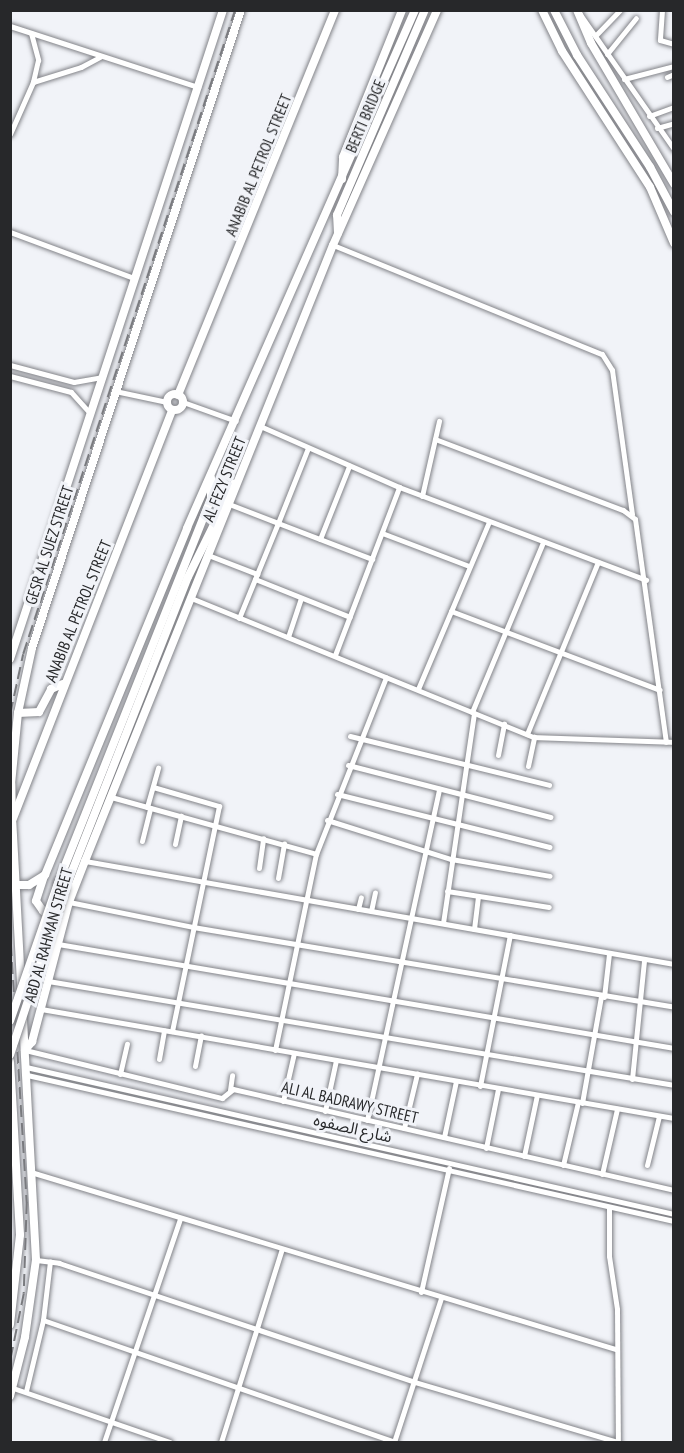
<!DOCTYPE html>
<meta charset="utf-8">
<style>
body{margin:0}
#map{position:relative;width:684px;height:1453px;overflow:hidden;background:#f1f3f8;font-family:"PT Sans Narrow","Noto Sans Arabic",sans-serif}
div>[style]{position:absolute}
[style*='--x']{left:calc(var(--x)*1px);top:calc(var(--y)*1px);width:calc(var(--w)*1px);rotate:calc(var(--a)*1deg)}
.roads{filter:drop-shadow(0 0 2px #828388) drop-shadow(0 0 2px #828388)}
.street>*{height:5px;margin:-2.5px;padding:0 2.5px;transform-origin:2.5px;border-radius:2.5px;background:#fff}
.secondary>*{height:8px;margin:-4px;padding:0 4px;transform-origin:4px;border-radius:4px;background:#fff}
.secondary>.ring{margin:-4px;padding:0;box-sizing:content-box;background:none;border:8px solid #fff;border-radius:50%}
.primary>*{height:8px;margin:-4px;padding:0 4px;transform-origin:4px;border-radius:4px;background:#fff}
.rail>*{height:1.5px;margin-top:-0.75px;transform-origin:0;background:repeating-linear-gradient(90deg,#797a7e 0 12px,transparent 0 18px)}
.bridges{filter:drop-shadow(0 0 2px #828388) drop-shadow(0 0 2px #828388)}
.secondary-bridge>*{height:8px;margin:-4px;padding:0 4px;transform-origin:4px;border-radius:4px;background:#fff}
span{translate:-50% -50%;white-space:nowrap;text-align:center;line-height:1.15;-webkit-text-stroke:6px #f1f3f8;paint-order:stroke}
.street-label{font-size:16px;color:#27282a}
.frame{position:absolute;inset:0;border:12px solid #27282a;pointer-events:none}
</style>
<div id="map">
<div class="roads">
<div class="street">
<i style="--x:662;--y:10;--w:30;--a:94"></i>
<i style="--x:660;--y:40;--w:15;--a:16"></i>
<i style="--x:579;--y:13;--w:166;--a:55.1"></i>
<i style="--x:10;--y:26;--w:198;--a:18"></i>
<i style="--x:31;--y:33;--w:28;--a:75"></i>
<i style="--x:38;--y:60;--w:23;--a:103"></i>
<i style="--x:596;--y:35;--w:35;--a:-46"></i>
<i style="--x:607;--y:54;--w:46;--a:-51.1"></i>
<i style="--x:667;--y:77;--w:8;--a:-23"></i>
<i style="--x:624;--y:79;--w:52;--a:-14.6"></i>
<i style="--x:649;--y:116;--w:27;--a:-20"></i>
<i style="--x:657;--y:128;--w:18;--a:-16"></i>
<i style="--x:10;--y:134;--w:57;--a:-66.1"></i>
<i style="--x:33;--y:82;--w:50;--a:-17.4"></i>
<i style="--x:81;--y:67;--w:21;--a:-28"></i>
<i style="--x:10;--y:232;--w:132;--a:20.4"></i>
<i style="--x:333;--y:245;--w:290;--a:22.1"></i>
<i style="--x:602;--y:354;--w:19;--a:58"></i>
<i style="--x:612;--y:370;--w:146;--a:82.1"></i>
<i style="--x:10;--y:365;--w:66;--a:14.9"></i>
<i style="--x:74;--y:382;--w:28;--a:-10"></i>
<i style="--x:10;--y:376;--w:63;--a:14.7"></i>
<i style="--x:71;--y:392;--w:28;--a:48"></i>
<i style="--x:115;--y:391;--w:53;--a:11.9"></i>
<i style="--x:183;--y:402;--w:56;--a:19.7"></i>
<i style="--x:260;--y:426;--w:152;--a:23.7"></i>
<i style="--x:399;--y:487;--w:264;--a:20.6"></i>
<i style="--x:435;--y:439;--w:201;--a:20.7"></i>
<i style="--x:623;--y:510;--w:15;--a:37"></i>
<i style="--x:635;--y:519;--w:225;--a:82.1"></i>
<i style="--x:422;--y:496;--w:77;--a:-77.2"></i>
<i style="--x:229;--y:504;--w:53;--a:21.2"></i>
<i style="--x:278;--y:523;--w:81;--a:-68.2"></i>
<i style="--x:382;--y:533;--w:93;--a:20.8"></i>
<i style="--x:320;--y:539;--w:79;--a:-68.3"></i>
<i style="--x:208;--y:555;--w:53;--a:21.2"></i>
<i style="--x:255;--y:579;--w:102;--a:21.8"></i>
<i style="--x:191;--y:598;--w:370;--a:22.1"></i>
<i style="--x:534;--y:737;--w:140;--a:2"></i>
<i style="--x:451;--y:611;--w:223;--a:20.7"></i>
<i style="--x:239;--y:618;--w:103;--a:-67.7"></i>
<i style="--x:278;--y:523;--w:101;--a:21"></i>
<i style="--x:288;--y:637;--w:41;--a:-71.6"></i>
<i style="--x:335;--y:655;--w:180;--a:-69.1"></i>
<i style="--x:418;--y:689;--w:181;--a:-67"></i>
<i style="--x:472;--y:712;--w:184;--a:-67.3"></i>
<i style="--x:527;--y:734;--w:186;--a:-67.6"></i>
<i style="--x:350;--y:736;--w:205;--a:13.8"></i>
<i style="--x:498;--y:755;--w:32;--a:-79"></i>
<i style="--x:348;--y:765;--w:209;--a:14.4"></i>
<i style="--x:528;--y:766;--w:30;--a:-78"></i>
<i style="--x:153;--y:787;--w:69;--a:16.1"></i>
<i style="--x:219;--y:806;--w:230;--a:101.8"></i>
<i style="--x:337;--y:794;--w:219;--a:14"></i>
<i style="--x:111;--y:797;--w:213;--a:15.5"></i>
<i style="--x:147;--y:807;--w:41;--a:-74.2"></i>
<i style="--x:327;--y:820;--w:130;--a:17.5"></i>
<i style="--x:451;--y:859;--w:100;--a:9.7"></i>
<i style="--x:142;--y:841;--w:34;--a:-76"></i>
<i style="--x:175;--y:844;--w:29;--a:-78"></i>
<i style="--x:85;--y:861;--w:598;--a:9.92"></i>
<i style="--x:259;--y:868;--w:30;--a:-82"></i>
<i style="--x:278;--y:878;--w:35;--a:-80"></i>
<i style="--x:447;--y:891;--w:103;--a:8.9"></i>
<i style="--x:69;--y:902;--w:126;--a:11.4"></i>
<i style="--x:193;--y:927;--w:488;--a:9.4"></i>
<i style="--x:358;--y:909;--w:12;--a:-76"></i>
<i style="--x:371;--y:911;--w:19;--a:-78"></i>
<i style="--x:443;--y:923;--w:212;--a:-81.6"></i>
<i style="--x:474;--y:929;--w:33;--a:-83"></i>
<i style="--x:58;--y:944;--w:625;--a:9.58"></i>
<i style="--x:48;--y:981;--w:635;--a:9.43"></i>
<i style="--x:604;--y:997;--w:43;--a:-83.4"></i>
<i style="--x:41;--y:1009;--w:642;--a:9.77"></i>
<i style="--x:25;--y:1050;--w:203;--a:13.7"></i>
<i style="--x:222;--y:1098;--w:14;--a:-39"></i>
<i style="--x:233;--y:1089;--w:452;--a:12.9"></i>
<i style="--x:275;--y:1050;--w:200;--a:-78.2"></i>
<i style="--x:316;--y:854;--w:190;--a:-68.4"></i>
<i style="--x:159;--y:1059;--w:29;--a:-80"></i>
<i style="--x:195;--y:1066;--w:31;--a:-79"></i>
<i style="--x:26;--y:1067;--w:664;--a:12.78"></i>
<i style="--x:120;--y:1074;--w:31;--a:-77"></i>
<i style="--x:27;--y:1075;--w:663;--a:12.72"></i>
<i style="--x:632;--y:1079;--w:120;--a:-84.2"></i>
<i style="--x:480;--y:1086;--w:154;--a:-78.8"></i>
<i style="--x:230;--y:1090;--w:15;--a:-82"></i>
<i style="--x:283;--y:1101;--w:49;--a:-77.1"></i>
<i style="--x:582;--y:1103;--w:109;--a:-79.9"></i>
<i style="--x:325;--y:1111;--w:52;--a:-77.8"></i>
<i style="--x:367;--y:1120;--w:339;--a:-77.7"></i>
<i style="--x:404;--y:1128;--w:56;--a:-76.5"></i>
<i style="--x:444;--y:1137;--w:57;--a:-77.9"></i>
<i style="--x:486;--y:1148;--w:60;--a:-78.5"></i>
<i style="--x:524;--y:1156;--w:62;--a:-78"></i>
<i style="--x:563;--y:1165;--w:65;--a:-76.6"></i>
<i style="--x:647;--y:1165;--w:50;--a:-76.2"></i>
<i style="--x:34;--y:1173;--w:607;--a:16.85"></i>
<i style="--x:602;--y:1174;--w:67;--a:-77"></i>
<i style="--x:609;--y:1208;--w:48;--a:90"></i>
<i style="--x:609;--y:1256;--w:54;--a:81.4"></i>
<i style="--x:617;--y:1309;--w:133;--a:89.6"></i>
<i style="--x:36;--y:1260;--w:23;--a:7"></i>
<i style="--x:59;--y:1263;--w:375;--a:18.5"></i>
<i style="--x:415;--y:1382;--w:212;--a:16.5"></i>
<i style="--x:421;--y:1292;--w:127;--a:-77.3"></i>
<i style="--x:43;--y:1320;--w:373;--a:19.1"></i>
<i style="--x:13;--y:1388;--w:166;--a:19"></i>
<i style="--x:26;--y:1391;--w:73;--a:-76.5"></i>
<i style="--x:43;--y:1320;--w:59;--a:-83.2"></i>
<i style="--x:104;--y:1442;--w:236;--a:-71.2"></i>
<i style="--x:221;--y:1442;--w:202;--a:-72.5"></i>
<i style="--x:394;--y:1442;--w:151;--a:-71.9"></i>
</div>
<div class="secondary">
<i style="--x:542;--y:10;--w:46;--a:64"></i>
<i style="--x:562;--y:51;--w:162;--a:57.1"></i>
<i style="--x:650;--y:187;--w:61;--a:66.8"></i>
<i style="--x:554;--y:10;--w:51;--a:62.9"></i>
<i style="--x:577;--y:55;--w:134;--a:56.9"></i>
<i style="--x:650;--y:167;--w:51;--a:61.9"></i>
<i style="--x:577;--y:10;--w:36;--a:67"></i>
<i style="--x:591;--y:43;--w:164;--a:59.5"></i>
<i style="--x:342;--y:179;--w:22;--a:-87"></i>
<i style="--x:343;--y:157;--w:158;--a:-68.1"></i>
<i style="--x:338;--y:233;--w:18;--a:-93"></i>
<i style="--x:337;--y:215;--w:223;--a:-66.8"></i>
<i class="ring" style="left:167px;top:394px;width:8px;height:8px"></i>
<i style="--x:178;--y:395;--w:416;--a:-67.8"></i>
<i style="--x:12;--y:821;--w:441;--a:-68.7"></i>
<i style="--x:44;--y:876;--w:26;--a:108"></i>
<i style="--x:36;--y:901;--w:12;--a:55"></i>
<i style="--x:43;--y:911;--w:9;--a:27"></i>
<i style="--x:58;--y:883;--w:414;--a:-68.3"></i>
<i style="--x:211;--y:498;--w:20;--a:-90"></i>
<i style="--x:15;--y:885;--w:14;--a:0"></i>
<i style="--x:29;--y:885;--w:19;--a:-32"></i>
<i style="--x:45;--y:875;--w:375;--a:-67.7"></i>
<i style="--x:187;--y:528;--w:566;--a:-66.24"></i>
<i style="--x:65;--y:889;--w:335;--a:-68.5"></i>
<i style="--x:188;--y:577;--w:104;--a:-63.7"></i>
<i style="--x:25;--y:1050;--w:11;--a:-49"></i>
<i style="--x:32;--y:1042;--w:145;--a:-75.2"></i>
<i style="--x:69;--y:902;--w:44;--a:-68.7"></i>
<i style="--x:85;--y:861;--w:664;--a:-68.07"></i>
<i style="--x:333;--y:245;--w:257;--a:-66.1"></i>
</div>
<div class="primary">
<i style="--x:10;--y:659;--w:683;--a:-71.83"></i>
<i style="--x:18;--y:713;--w:21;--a:-3"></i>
<i style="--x:39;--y:712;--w:26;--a:-62"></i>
<i style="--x:51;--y:689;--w:13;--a:-23"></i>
<i style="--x:10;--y:1061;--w:174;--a:86.7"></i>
<i style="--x:20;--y:1235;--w:90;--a:96.4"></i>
<i style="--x:10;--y:1396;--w:61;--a:-75.7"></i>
<i style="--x:25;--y:1337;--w:78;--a:-81.9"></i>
<i style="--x:36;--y:1260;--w:438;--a:-93.1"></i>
<i style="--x:12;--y:823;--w:39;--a:-91"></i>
<i style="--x:11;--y:784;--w:71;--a:-84.4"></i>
<i style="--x:18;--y:713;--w:66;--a:-77.8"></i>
<i style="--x:32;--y:648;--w:671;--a:-71.86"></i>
</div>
</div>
<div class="rail">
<i style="--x:10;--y:714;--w:61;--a:-77.8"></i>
<i style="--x:23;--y:654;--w:678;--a:-71.78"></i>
<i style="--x:10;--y:926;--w:277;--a:86.5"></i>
<i style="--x:27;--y:1202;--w:92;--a:91.9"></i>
<i style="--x:24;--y:1294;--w:70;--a:101.5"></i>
</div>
<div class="bridges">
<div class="secondary-bridge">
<i style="--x:10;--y:1021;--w:146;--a:-70.8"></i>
<i style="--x:10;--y:1055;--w:175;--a:-71.7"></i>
</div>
</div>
<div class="street-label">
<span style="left:365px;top:116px;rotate:-67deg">BERTI BRIDGE</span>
<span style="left:258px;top:165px;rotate:-68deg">ANABIB AL PETROL STREET</span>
<span style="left:224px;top:479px;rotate:-68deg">AL FEZY STREET</span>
<span style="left:49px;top:545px;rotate:-72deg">GESR AL SUEZ STREET</span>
<span style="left:78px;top:611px;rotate:-68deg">ANABIB AL PETROL STREET</span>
<span style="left:48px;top:935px;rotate:-74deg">ABD AL RAHMAN STREET</span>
<span style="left:350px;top:1102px;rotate:13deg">ALI AL BADRAWY STREET</span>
<span style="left:353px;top:1128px;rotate:13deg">شارع الصفوه</span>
</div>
<div class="frame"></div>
</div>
